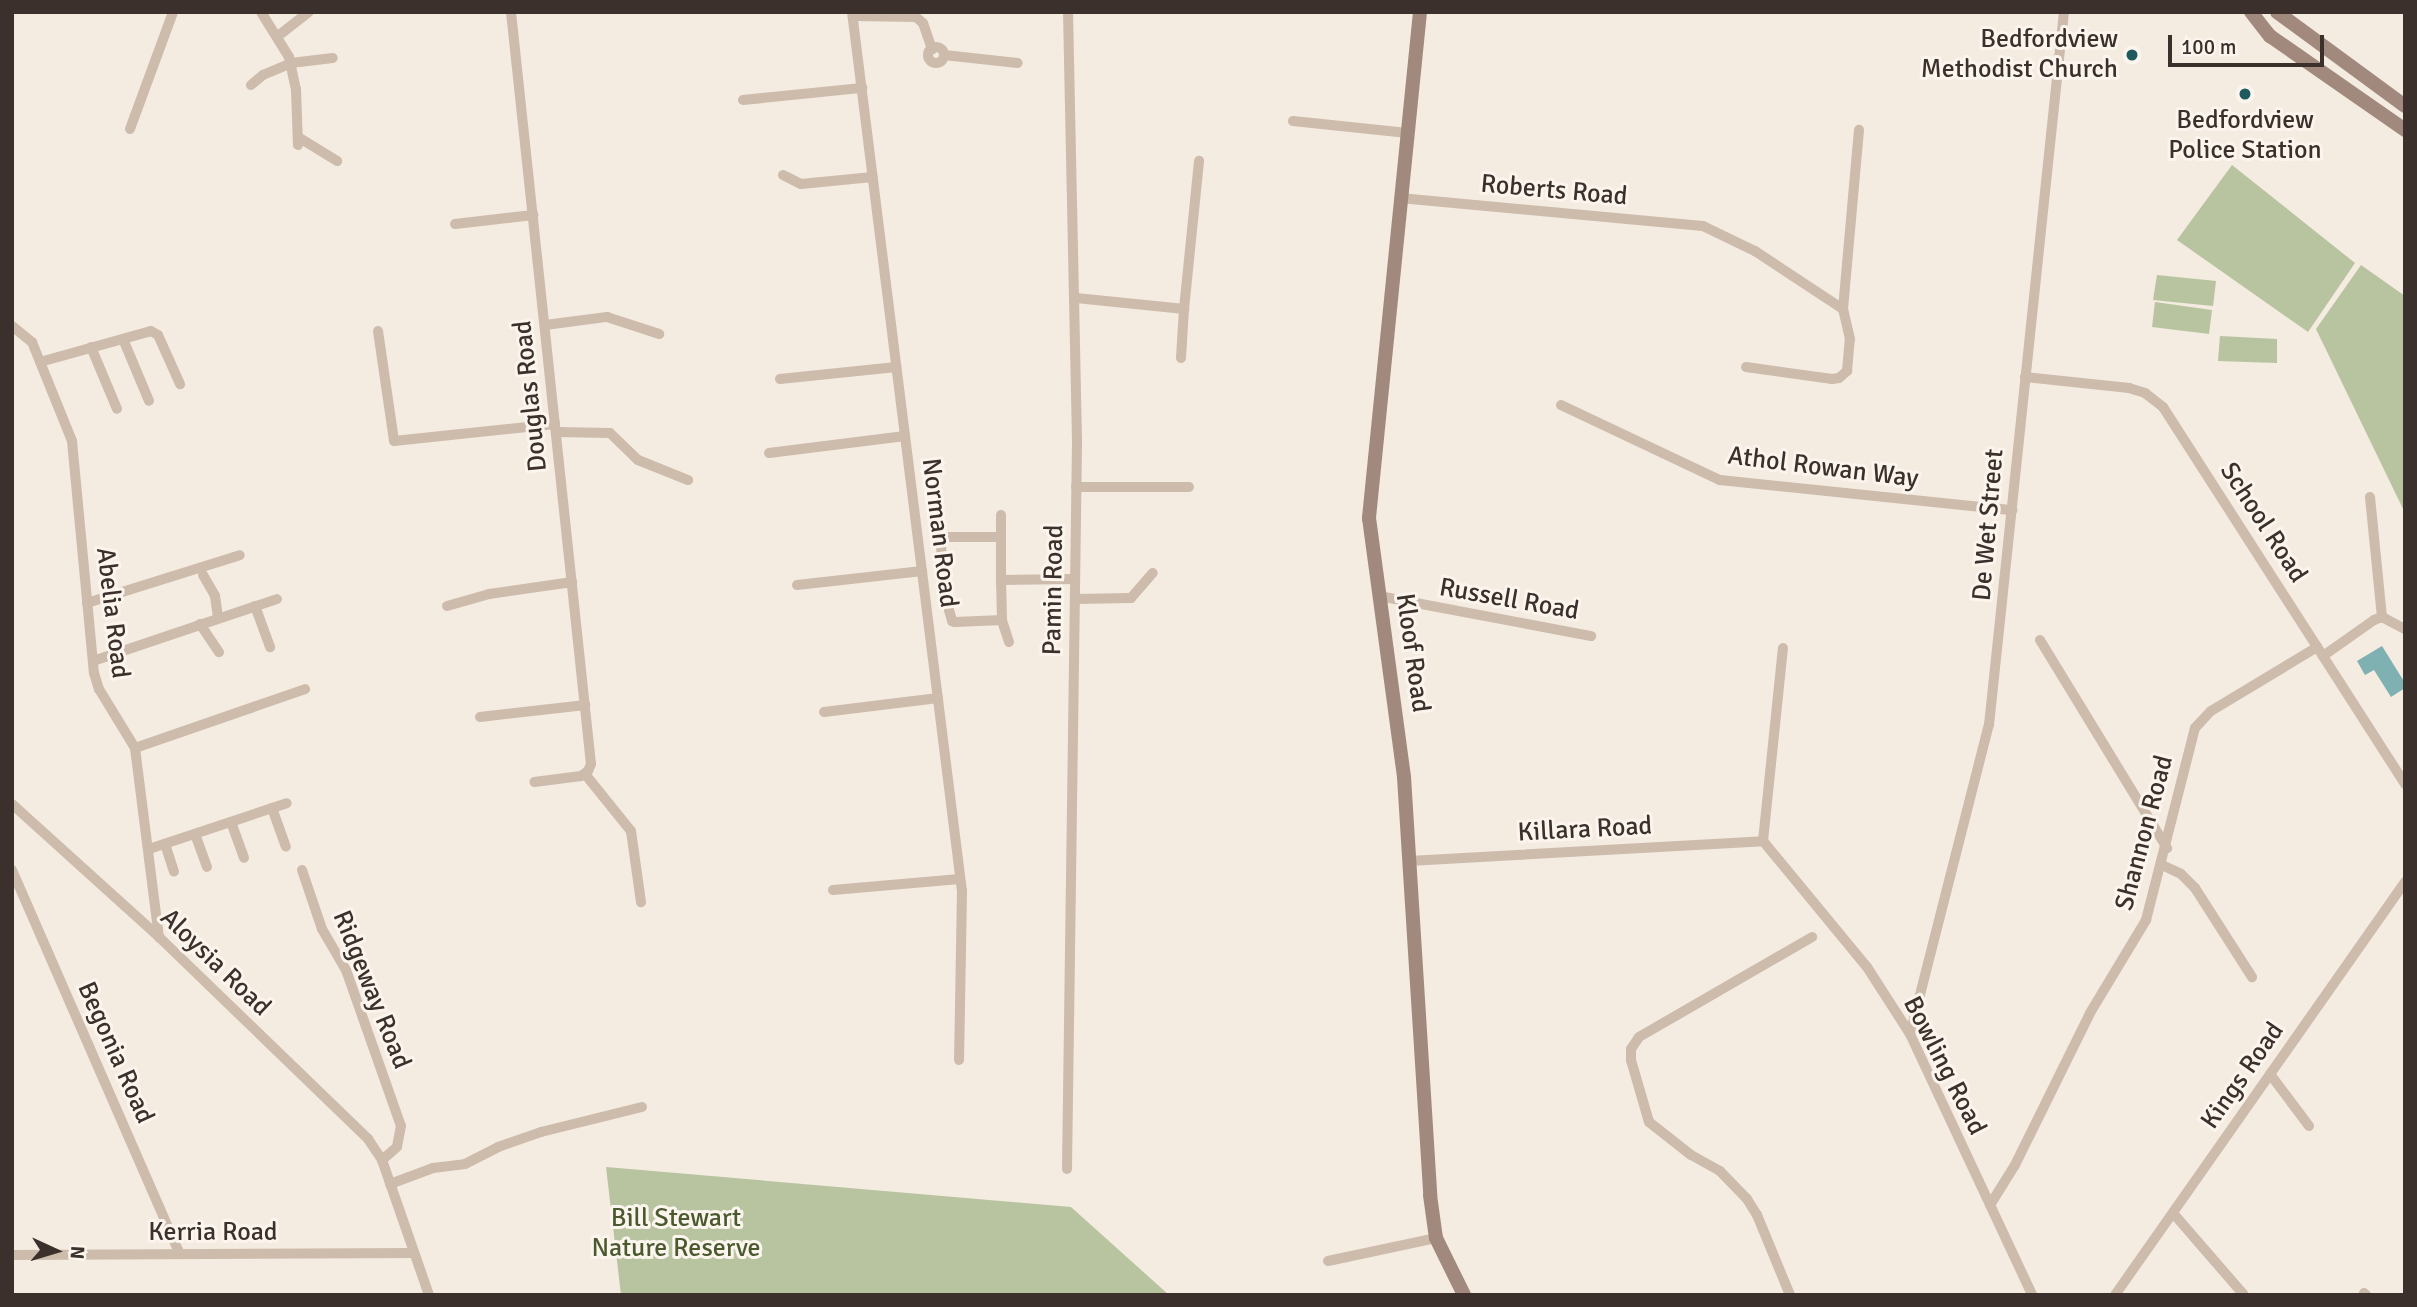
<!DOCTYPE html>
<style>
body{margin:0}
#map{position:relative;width:2417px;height:1307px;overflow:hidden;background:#f4ebe1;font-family:Signika,sans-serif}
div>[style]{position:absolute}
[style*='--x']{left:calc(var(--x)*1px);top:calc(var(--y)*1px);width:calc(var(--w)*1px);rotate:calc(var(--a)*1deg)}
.green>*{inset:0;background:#b8c4a0}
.water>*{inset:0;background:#7fb0b2}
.minor>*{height:10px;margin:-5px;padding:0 5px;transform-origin:5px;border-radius:5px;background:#cdbbac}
.minor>.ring{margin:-5px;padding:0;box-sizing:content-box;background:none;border:10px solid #cdbbac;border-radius:50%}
.secondary>*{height:14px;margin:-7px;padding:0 7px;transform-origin:7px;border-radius:7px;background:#a18a7d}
.dots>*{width:19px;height:19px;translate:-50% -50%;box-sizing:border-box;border:4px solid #fbf5ee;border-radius:50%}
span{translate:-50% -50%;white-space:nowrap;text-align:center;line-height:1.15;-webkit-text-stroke:6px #fbf5ee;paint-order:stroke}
.poi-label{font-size:26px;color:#3b302b}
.right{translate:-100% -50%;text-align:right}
.street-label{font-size:26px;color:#3b302b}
.park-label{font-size:26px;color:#4a5a2e}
.frame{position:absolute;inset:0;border:14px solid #3b302b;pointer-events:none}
.north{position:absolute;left:21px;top:1216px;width:70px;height:70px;-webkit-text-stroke:5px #fbf5ee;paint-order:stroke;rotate:94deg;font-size:19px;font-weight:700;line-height:28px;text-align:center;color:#3b302b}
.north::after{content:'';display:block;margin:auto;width:24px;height:32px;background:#3b302b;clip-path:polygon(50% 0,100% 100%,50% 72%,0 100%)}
.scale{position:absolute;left:2168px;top:35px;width:156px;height:32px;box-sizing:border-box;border:4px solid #3b302b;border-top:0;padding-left:9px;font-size:21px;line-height:24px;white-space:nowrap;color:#3b302b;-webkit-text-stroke:5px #fbf5ee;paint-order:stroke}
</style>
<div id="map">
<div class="green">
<i style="clip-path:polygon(2232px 165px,2355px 263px,2308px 332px,2177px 240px)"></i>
<i style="clip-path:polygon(2361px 265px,2405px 296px,2405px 513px,2316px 329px)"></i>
<i style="clip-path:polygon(2157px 275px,2216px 281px,2213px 306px,2153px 300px)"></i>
<i style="clip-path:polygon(2155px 302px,2212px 310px,2209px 334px,2152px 327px)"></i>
<i style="clip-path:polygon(2220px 336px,2277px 339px,2277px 363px,2218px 361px)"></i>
<i style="clip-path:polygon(606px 1167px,1071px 1207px,1169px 1295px,621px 1295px)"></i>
</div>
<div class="water">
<i style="clip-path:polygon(2382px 646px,2405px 683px,2405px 688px,2391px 697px,2374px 670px,2365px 675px,2357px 661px)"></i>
</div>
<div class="minor">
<i style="--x:261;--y:12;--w:53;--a:58.1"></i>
<i style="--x:289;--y:57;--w:33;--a:78"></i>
<i style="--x:296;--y:89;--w:56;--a:88"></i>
<i style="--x:511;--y:12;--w:756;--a:83.93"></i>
<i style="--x:591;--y:764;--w:8;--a:113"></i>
<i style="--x:588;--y:771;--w:9;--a:144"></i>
<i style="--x:581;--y:776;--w:47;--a:172.7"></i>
<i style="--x:852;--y:12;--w:886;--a:82.87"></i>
<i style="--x:962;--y:891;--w:169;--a:91"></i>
<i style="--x:853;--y:16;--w:63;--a:0.9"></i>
<i style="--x:916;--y:17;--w:9;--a:41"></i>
<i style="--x:923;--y:23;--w:28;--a:71"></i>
<i style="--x:278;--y:36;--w:39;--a:-38"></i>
<i class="ring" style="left:928px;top:47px;width:6px;height:6px"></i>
<i style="--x:944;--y:55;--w:74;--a:6.2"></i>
<i style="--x:251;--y:85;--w:16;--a:-40"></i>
<i style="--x:263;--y:75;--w:30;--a:-23"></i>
<i style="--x:291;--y:63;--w:42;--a:-6.8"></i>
<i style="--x:743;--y:100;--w:120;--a:-5.8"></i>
<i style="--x:1293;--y:121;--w:115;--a:6"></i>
<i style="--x:130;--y:129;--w:125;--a:-69.8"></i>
<i style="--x:298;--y:137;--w:46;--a:31.6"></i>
<i style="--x:783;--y:175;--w:20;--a:27"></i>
<i style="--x:801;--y:184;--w:72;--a:-5.6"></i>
<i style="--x:1400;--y:198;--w:304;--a:5.3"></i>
<i style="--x:1703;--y:226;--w:58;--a:25.7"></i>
<i style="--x:1755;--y:251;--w:105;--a:33.4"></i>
<i style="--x:455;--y:224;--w:79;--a:-6.6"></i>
<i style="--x:1076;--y:298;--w:109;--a:5.8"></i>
<i style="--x:1184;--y:309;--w:149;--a:-84.2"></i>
<i style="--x:545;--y:325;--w:63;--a:-7.4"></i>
<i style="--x:607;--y:317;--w:55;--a:18.1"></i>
<i style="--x:12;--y:326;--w:26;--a:39"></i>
<i style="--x:32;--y:342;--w:107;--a:68"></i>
<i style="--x:72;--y:441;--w:233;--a:84.6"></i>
<i style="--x:94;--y:673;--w:17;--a:73"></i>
<i style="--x:99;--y:689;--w:69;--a:58.6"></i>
<i style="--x:135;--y:748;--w:191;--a:82.8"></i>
<i style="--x:378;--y:331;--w:111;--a:81.7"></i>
<i style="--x:394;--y:441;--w:162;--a:-6"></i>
<i style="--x:123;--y:339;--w:67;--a:67.2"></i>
<i style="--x:91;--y:347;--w:67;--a:67.2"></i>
<i style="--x:1181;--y:358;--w:49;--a:-86.5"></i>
<i style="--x:40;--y:362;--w:115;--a:-15.6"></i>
<i style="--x:151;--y:331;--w:8;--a:30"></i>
<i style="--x:158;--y:335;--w:54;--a:65.8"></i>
<i style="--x:1746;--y:367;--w:87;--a:7.9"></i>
<i style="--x:1832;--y:379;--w:7;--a:-8"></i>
<i style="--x:1839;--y:378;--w:11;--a:-41"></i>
<i style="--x:1847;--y:371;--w:32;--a:-85"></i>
<i style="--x:1850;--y:339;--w:31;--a:-103"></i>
<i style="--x:1843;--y:309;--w:180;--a:-84.9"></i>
<i style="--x:2025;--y:377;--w:105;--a:6"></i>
<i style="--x:2129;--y:388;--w:17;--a:17"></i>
<i style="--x:2145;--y:393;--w:23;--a:38"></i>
<i style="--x:2163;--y:407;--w:448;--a:57.3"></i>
<i style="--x:780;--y:379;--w:117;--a:-5.9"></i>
<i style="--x:1561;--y:405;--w:176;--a:25.3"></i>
<i style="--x:1720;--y:480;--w:294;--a:5.9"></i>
<i style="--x:556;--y:432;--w:54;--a:1.1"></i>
<i style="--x:610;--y:433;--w:39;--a:44"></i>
<i style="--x:638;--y:460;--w:54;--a:21.8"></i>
<i style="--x:769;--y:453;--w:137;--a:-7.1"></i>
<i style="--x:1076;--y:487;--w:113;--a:0"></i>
<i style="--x:2370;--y:497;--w:121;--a:84.3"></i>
<i style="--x:1001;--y:515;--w:65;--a:90"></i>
<i style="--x:938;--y:516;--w:21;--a:85"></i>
<i style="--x:942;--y:558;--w:21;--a:-95"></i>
<i style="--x:940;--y:537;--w:61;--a:0"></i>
<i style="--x:203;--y:575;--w:24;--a:60"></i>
<i style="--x:215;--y:596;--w:22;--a:82"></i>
<i style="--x:797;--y:585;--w:126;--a:-6.4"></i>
<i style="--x:1379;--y:596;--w:216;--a:10.7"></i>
<i style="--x:1075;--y:599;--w:56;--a:-1"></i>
<i style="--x:1131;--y:598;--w:33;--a:-49"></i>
<i style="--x:87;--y:603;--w:160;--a:-17.4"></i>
<i style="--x:947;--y:603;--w:19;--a:74"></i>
<i style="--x:952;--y:621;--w:3;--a:18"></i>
<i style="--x:955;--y:622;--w:47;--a:-2.4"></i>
<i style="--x:255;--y:606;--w:44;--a:69.9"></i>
<i style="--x:447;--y:606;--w:44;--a:-15.9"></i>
<i style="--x:489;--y:594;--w:84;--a:-8.2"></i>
<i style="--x:200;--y:624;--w:34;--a:56"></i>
<i style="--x:2040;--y:640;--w:244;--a:58.6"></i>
<i style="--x:1009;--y:642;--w:23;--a:-108"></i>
<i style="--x:1002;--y:620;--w:40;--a:-91.4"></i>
<i style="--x:1001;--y:580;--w:74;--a:-0.8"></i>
<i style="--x:2323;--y:656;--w:62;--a:-35.2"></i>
<i style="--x:2374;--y:620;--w:9;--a:-21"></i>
<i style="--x:2382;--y:617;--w:26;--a:28"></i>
<i style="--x:93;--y:661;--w:194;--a:-18.6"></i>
<i style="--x:824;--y:712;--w:115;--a:-7"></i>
<i style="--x:480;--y:717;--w:106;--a:-6.5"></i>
<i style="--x:135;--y:748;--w:180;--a:-19.1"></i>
<i style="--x:585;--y:774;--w:73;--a:51.1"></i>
<i style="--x:631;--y:831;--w:72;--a:82"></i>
<i style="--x:12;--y:804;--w:198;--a:42.1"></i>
<i style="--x:159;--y:937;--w:291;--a:44"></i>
<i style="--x:368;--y:1139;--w:25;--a:56"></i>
<i style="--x:382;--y:1160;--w:143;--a:70.8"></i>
<i style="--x:272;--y:808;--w:41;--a:70.3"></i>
<i style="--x:231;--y:822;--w:38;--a:70"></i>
<i style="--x:195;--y:834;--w:35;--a:70"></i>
<i style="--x:1763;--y:841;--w:163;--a:50.5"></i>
<i style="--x:1867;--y:967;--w:80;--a:57.3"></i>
<i style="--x:1910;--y:1034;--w:288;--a:64.9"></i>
<i style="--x:1763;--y:841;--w:194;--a:-84.1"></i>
<i style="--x:165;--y:844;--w:29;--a:72"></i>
<i style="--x:149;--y:849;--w:145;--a:-18.4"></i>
<i style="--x:1409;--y:861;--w:355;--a:-3.2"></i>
<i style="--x:2162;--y:865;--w:21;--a:25"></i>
<i style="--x:2181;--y:874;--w:20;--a:45"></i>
<i style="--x:2195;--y:888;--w:106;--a:57.4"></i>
<i style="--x:12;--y:870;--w:419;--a:66.4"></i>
<i style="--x:302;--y:870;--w:62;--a:71.3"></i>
<i style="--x:322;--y:929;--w:48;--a:59.7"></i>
<i style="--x:346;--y:970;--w:165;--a:70.6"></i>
<i style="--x:401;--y:1126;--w:21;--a:101"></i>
<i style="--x:397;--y:1147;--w:20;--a:139"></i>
<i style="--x:833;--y:890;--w:127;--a:-5"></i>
<i style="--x:1910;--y:1034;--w:319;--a:-75.7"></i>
<i style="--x:1989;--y:725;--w:717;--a:-84"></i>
<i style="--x:2270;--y:1074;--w:65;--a:53.1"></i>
<i style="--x:1067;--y:1169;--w:728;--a:-89.21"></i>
<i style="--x:1077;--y:441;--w:429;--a:-91.2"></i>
<i style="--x:390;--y:1184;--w:46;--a:-20.4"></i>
<i style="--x:433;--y:1168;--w:32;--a:-7"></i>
<i style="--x:465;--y:1164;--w:37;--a:-27"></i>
<i style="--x:498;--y:1147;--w:46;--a:-19.2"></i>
<i style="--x:541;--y:1132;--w:104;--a:-13.9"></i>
<i style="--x:1990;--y:1205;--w:47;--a:-58"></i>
<i style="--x:2015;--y:1165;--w:169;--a:-63.7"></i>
<i style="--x:2090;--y:1013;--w:109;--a:-58.9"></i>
<i style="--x:2146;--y:920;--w:198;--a:-75.7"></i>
<i style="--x:2195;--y:728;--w:23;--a:-47"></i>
<i style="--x:2211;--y:711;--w:124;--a:-31.1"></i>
<i style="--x:2173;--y:1213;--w:108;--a:49.1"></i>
<i style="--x:12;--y:1255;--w:402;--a:-0.3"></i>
<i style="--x:1328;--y:1261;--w:110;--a:-12"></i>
<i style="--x:2364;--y:1293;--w:3;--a:45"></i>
<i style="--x:1790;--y:1295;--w:87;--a:-112.4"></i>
<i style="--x:1757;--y:1215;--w:19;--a:-122"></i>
<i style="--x:1747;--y:1199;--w:39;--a:-134"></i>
<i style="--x:1720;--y:1171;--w:33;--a:-151"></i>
<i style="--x:1691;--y:1155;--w:53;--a:-141.8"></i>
<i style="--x:1649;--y:1122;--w:65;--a:-106.2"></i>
<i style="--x:1631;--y:1060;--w:11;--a:-90"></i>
<i style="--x:1631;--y:1049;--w:14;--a:-56"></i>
<i style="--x:1639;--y:1037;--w:200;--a:-30"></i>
<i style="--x:2115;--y:1295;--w:505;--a:-54.92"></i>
</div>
<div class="secondary">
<i style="--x:1420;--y:12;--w:509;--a:95.76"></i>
<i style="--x:1369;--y:518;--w:261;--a:82.3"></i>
<i style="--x:1404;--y:777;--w:419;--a:86.4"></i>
<i style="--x:1430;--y:1195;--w:43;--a:82.1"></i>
<i style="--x:1436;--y:1238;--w:64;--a:63.8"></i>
<i style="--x:2251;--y:12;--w:31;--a:52"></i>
<i style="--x:2270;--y:36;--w:165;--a:34.8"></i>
<i style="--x:2277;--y:12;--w:159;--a:36.3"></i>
</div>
<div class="dots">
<i style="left:2132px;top:55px;background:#1f5a5e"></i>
<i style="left:2245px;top:94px;background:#1f5a5e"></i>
</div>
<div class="poi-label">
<span class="right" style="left:2118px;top:55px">Bedfordview<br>Methodist Church</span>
<span style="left:2245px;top:136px">Bedfordview<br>Police Station</span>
</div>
<div class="street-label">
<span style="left:1554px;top:191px;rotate:5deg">Roberts Road</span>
<span style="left:531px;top:396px;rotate:-96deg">Douglas Road</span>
<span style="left:1823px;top:468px;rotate:7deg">Athol Rowan Way</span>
<span style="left:2263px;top:523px;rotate:57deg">School Road</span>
<span style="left:1989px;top:525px;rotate:-85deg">De Wet Street</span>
<span style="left:939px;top:533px;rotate:83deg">Norman Road</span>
<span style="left:1054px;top:590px;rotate:-89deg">Pamin Road</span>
<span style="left:1509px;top:600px;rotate:10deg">Russell Road</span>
<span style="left:112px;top:613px;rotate:83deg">Abelia Road</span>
<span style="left:1412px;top:653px;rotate:82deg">Kloof Road</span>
<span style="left:1585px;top:830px;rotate:-3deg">Killara Road</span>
<span style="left:2145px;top:833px;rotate:-75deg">Shannon Road</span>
<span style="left:215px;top:963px;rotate:44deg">Aloysia Road</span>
<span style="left:371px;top:990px;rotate:68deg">Ridgeway Road</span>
<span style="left:115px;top:1053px;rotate:66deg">Begonia Road</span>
<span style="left:1944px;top:1066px;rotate:63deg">Bowling Road</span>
<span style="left:2243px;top:1076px;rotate:-55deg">Kings Road</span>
<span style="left:213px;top:1233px">Kerria Road</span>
</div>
<div class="park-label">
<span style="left:676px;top:1234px">Bill Stewart<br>Nature Reserve</span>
</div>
<div class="frame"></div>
<div class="north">N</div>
<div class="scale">100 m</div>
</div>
